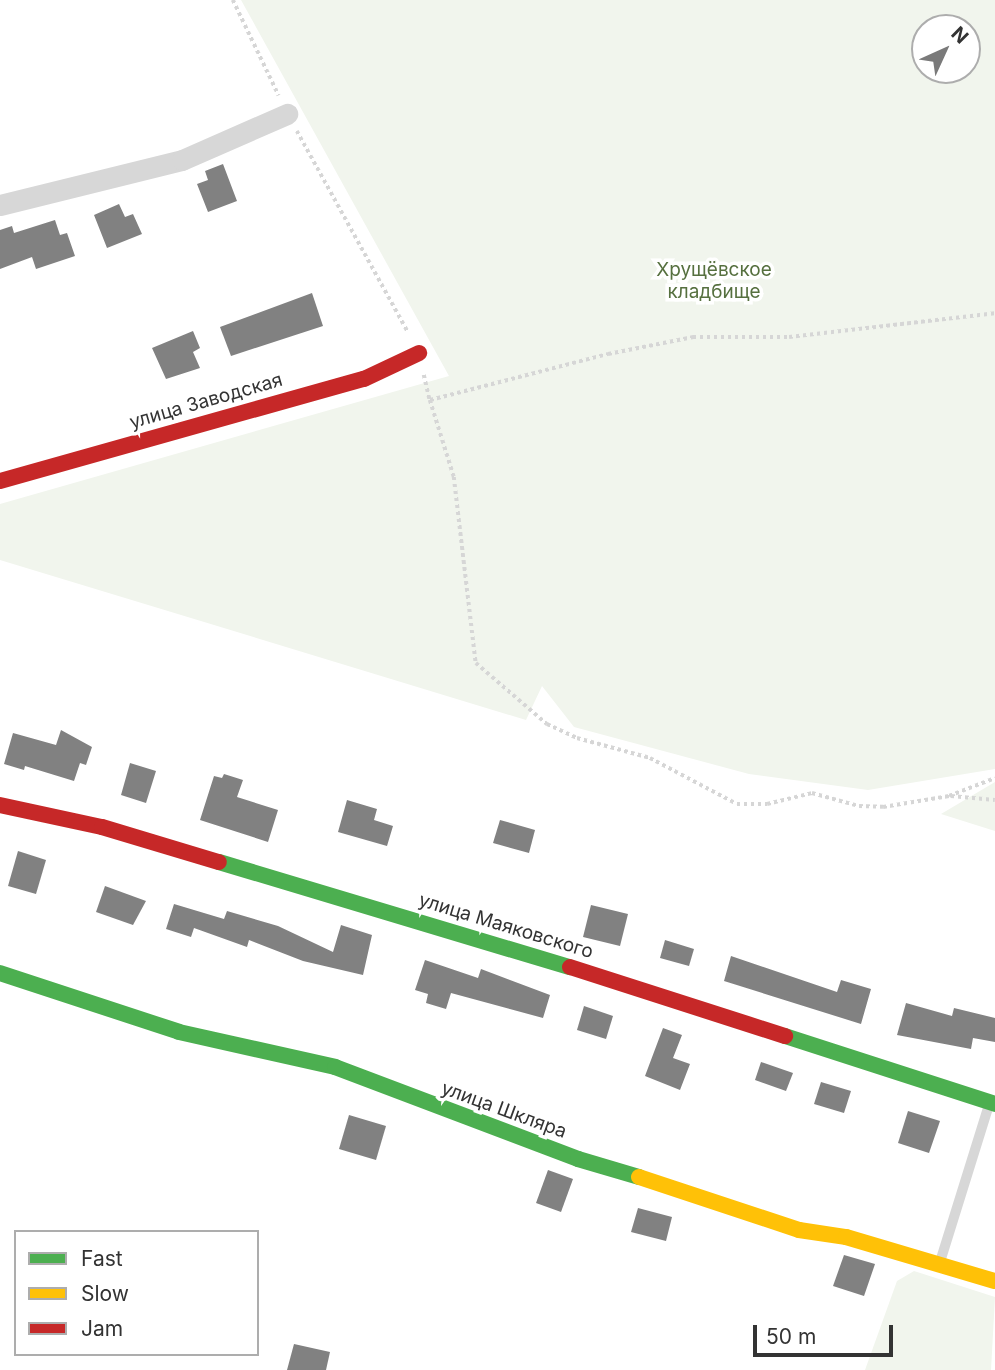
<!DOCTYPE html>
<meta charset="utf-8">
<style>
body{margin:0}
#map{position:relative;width:995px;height:1370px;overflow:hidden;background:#fff;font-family:Inter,sans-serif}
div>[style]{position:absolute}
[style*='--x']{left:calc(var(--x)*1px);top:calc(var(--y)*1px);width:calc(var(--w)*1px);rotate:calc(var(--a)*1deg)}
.green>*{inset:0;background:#f1f5ed}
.building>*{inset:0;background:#818181}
.path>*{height:3.5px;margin-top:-1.75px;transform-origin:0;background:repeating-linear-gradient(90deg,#d6d6d6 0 3.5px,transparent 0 7px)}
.lane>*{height:10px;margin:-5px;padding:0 5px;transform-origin:5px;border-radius:5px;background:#d7d7d7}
.street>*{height:21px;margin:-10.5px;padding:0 10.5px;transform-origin:10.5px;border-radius:10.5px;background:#d7d7d7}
.fast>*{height:16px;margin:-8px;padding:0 8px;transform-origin:8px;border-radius:8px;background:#4caf50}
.slow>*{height:16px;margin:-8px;padding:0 8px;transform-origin:8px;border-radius:8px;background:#ffc107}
.jam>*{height:16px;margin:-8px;padding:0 8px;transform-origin:8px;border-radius:8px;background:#c62828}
span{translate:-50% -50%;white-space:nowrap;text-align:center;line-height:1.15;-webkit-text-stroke:7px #fff;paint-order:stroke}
.park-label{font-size:19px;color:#56703f}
.street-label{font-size:19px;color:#333}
.legend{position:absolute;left:14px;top:1230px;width:245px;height:126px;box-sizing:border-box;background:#fff;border:2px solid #adadad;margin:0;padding:9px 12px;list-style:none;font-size:21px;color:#333}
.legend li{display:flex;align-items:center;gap:14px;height:35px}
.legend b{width:35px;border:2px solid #adadad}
.north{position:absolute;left:911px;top:14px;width:70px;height:70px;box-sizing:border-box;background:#fff;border:2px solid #adadad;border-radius:50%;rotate:45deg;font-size:19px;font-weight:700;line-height:28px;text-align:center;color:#333}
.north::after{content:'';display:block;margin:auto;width:24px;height:32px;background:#7a7a7a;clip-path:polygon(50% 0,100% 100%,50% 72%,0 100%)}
.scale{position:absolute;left:753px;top:1325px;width:140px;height:32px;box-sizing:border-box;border:4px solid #333;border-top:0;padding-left:9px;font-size:21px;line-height:24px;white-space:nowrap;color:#333;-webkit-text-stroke:5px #fff;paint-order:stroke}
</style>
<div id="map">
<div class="green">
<i style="clip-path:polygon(evenodd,241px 0,995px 0,995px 769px,868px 790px,749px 774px,574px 727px,542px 686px,526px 720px,0 560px,0 504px,449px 376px,241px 0,967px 28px,967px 70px,925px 70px,925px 28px,967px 28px)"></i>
<i style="clip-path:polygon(995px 782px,995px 831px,941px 814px)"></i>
<i style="clip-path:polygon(914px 1271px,995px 1297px,991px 1370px,865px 1370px,897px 1281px)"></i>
</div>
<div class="building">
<i style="clip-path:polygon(223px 164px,237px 201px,208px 212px,197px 184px,208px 180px,205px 171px)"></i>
<i style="clip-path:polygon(119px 204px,125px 217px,133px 214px,142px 234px,107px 248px,94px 215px)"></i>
<i style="clip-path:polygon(55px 220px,60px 235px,67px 233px,75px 256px,36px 269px,32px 257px,0 269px,0 230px,12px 226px,14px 233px)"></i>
<i style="clip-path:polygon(312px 293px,323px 326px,231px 356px,220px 327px)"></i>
<i style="clip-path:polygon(193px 331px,200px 348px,193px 352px,200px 368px,166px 379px,152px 348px)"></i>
<i style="clip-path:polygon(61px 730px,92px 747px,86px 765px,80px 763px,74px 781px,25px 766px,24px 770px,4px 764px,13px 733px,56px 745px)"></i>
<i style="clip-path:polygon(130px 763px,156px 771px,146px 803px,121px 795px)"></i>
<i style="clip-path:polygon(224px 774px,243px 780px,237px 797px,278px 810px,268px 842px,200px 820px,214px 776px,222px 778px)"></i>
<i style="clip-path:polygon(347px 800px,377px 809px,374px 820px,393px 826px,387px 846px,338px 832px)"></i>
<i style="clip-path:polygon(500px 820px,535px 830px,529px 853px,493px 843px)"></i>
<i style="clip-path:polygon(18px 851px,46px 860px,36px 894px,8px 886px)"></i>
<i style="clip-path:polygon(105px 886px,146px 901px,133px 925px,96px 912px)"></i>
<i style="clip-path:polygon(174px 904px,224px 919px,227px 911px,278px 926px,333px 952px,341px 925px,372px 935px,363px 975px,303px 961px,249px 940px,247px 947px,194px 928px,191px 937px,166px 929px)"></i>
<i style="clip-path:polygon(591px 905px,628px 914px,620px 946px,583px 937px)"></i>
<i style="clip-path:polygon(665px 940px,694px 949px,689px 966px,660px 958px)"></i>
<i style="clip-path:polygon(731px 956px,837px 992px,841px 980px,871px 989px,861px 1024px,724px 981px)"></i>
<i style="clip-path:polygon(425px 960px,478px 978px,481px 969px,550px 995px,543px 1018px,451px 993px,446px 1009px,426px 1003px,428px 994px,415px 990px)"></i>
<i style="clip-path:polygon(906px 1003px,952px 1016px,954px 1008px,995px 1018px,995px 1042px,973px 1038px,971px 1049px,897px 1035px)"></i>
<i style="clip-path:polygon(584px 1006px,613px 1016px,606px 1039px,577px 1030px)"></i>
<i style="clip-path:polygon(663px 1028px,682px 1035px,673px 1058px,690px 1064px,680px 1090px,645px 1076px)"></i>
<i style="clip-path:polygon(761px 1062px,793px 1073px,786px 1091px,755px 1080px)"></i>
<i style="clip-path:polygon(821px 1082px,851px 1091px,844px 1113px,814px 1104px)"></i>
<i style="clip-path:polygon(908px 1111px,940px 1121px,929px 1153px,898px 1143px)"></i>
<i style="clip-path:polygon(349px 1115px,386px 1126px,376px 1160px,339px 1149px)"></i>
<i style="clip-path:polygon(548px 1170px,573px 1179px,561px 1212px,536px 1203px)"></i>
<i style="clip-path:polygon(638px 1208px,672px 1217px,666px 1241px,631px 1232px)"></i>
<i style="clip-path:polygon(844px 1255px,875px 1264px,864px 1296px,833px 1286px)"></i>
<i style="clip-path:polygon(294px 1344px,330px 1352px,326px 1370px,287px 1370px)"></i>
</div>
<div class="path">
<i style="--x:233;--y:0;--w:106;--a:64.4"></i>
<i style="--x:297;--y:131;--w:230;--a:61.1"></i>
<i style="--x:424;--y:375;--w:26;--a:77"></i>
<i style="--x:430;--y:400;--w:184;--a:-14.5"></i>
<i style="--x:608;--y:354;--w:87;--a:-11.3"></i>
<i style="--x:693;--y:337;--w:96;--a:0"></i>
<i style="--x:789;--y:337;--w:207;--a:-6.6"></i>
<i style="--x:430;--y:400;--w:81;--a:72.7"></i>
<i style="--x:454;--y:477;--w:187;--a:83.3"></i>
<i style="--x:476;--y:663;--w:94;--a:40.7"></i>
<i style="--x:547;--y:724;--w:33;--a:25"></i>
<i style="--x:577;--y:738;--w:76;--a:15.3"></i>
<i style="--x:650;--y:758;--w:98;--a:27.9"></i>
<i style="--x:737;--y:804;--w:30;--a:0"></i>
<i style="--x:767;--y:804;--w:46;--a:-13.7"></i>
<i style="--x:812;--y:793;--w:49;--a:15.5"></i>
<i style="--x:859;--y:806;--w:24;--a:2"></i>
<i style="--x:883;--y:807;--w:67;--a:-9.5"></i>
<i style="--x:949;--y:796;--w:49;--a:-21.4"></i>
<i style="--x:951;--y:796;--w:44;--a:5.2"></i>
</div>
<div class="lane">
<i style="--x:940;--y:1262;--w:164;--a:-72.7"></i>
</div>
<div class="street">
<i style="--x:0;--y:205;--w:187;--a:-13.9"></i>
<i style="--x:182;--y:160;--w:115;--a:-23.7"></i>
</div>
<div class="fast">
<i style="--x:219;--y:862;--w:366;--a:16.7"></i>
<i style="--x:0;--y:973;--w:188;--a:18.2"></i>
<i style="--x:179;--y:1032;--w:160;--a:12.6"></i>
<i style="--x:335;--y:1067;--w:260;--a:20.7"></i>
<i style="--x:578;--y:1159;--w:64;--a:16.4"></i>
<i style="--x:785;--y:1036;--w:221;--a:17.9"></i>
</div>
<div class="slow">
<i style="--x:639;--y:1177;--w:169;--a:18.3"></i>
<i style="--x:799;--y:1230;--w:48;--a:8.5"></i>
<i style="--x:846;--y:1237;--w:155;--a:16.5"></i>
</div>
<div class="jam">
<i style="--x:0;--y:481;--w:378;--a:-15.7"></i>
<i style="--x:364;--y:379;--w:61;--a:-25.3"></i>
<i style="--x:0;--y:805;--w:104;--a:12.2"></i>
<i style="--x:102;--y:827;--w:122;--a:16.7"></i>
<i style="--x:570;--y:967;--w:226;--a:17.8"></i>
</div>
<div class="park-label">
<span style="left:714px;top:281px">Хрущёвское<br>кладбище</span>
</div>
<div class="street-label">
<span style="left:206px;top:401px;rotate:-16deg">улица Заводская</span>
<span style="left:506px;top:926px;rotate:17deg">улица Маяковского</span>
<span style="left:504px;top:1110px;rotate:20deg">улица Шкляра</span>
</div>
<ul class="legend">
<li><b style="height:9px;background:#4caf50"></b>Fast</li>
<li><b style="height:9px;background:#ffc107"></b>Slow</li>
<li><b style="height:9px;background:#c62828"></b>Jam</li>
</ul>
<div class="north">N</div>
<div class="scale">50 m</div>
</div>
